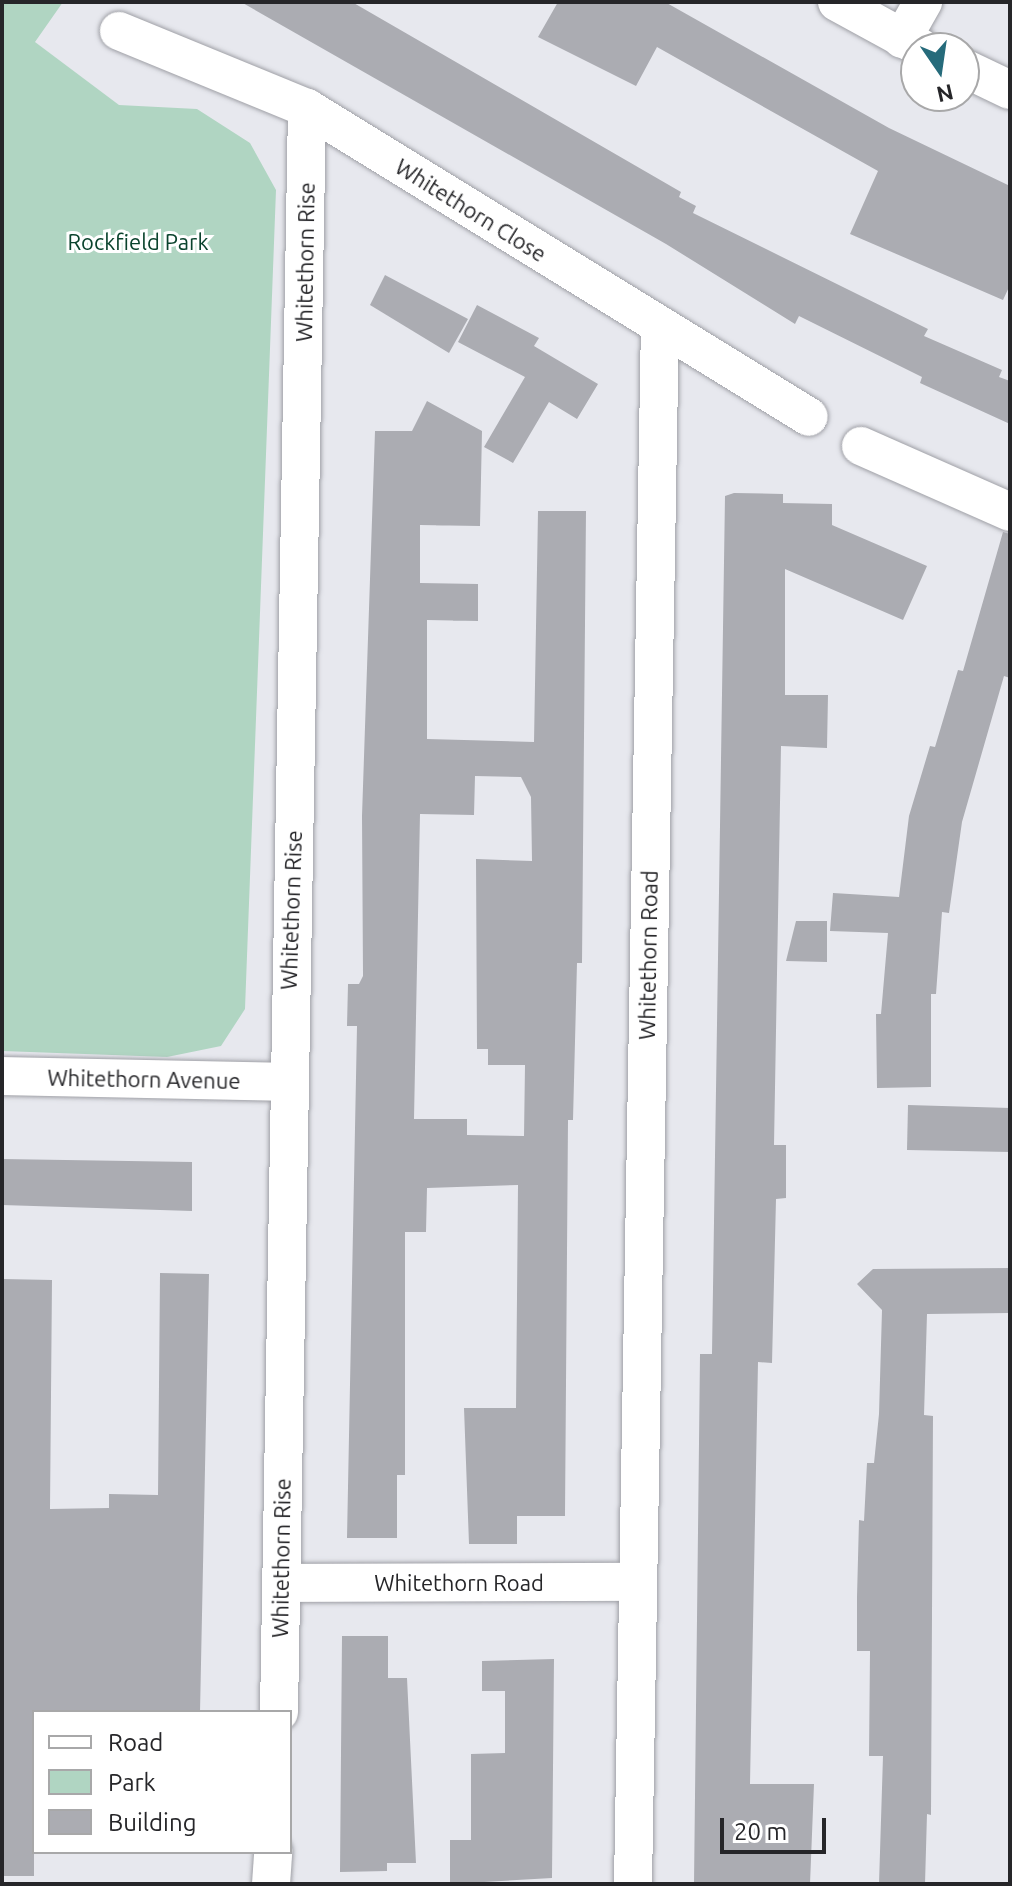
<!DOCTYPE html>
<style>
body{margin:0}
#map{position:relative;width:1012px;height:1886px;overflow:hidden;background:#e7e8ee;font-family:Ubuntu,sans-serif}
div>[style]{position:absolute}
[style*='--x']{left:calc(var(--x)*1px);top:calc(var(--y)*1px);width:calc(var(--w)*1px);rotate:calc(var(--a)*1deg)}
.green>*{inset:0;background:#b0d5c2}
.building>*{inset:0;background:#abacb2}
.roads{filter:drop-shadow(0 0 2px #9fa0a6) drop-shadow(0 0 2px #9fa0a6)}
.minor>*{height:38px;margin:-19px;padding:0 19px;transform-origin:19px;border-radius:19px;background:#fff}
span{translate:-50% -50%;white-space:nowrap;text-align:center;line-height:1.15;-webkit-text-stroke:6px #fff;paint-order:stroke}
.street-label{font-size:22px;color:#262629}
.park-label{font-size:22px;color:#0a432d}
.frame{position:absolute;inset:0;border:4px solid #262629;pointer-events:none}
.legend{position:absolute;left:32px;top:1710px;width:260px;height:144px;box-sizing:border-box;background:#fff;border:2px solid #a8a8a9;margin:0;padding:10px 14px;list-style:none;font-size:24px;color:#262629}
.legend li{display:flex;align-items:center;gap:16px;height:40px}
.legend b{width:40px;border:2px solid #a8a8a9}
.north{position:absolute;left:900px;top:32px;width:80px;height:80px;box-sizing:border-box;background:#fff;border:2px solid #a8a8a9;border-radius:50%;rotate:167deg;font-size:22px;font-weight:700;line-height:32px;text-align:center;color:#262629}
.north::after{content:'';display:block;margin:auto;width:28px;height:36px;background:#266b7b;clip-path:polygon(50% 0,100% 100%,50% 72%,0 100%)}
.scale{position:absolute;left:720px;top:1818px;width:106px;height:36px;box-sizing:border-box;border:4px solid #262629;border-top:0;padding-left:10px;font-size:24px;line-height:28px;white-space:nowrap;color:#262629;-webkit-text-stroke:6px #fff;paint-order:stroke}
</style>
<div id="map">
<div class="green">
<i style="clip-path:polygon(2px 2px,63px 2px,35px 42px,119px 105px,197px 109px,250px 143px,276px 190px,245px 1009px,221px 1046px,167px 1057px,2px 1051px)"></i>
</div>
<div class="building">
<i style="clip-path:polygon(241px 2px,352px 2px,681px 192px,679px 197px,696px 206px,693px 213px,928px 329px,924px 336px,1002px 370px,999px 377px,1010px 381px,1010px 424px,920px 383px,922px 377px,799px 316px,795px 324px,666px 244px)"></i>
<i style="clip-path:polygon(558px 2px,665px 2px,889px 128px,1010px 186px,1010px 285px,1003px 300px,850px 234px,878px 171px,657px 47px,636px 86px,538px 37px)"></i>
<i style="clip-path:polygon(385px 275px,468px 319px,449px 353px,370px 305px)"></i>
<i style="clip-path:polygon(477px 305px,539px 338px,534px 346px,598px 384px,577px 419px,549px 402px,513px 463px,484px 447px,525px 377px,458px 342px)"></i>
<i style="clip-path:polygon(evenodd,427px 401px,482px 431px,480px 526px,420px 525px,420px 583px,478px 584px,478px 621px,427px 620px,427px 739px,534px 742px,538px 511px,586px 511px,582px 963px,577px 963px,573px 1120px,568px 1120px,565px 1516px,517px 1516px,517px 1544px,469px 1544px,464px 1408px,516px 1408px,518px 1185px,427px 1188px,426px 1232px,405px 1232px,405px 1475px,397px 1475px,397px 1538px,347px 1538px,357px 1026px,347px 1026px,348px 984px,359px 984px,363px 976px,362px 816px,375px 431px,412px 431px,427px 401px,475px 776px,521px 777px,531px 797px,532px 861px,476px 859px,477px 1049px,488px 1049px,488px 1065px,525px 1065px,524px 1136px,467px 1135px,467px 1119px,414px 1119px,420px 814px,474px 815px,475px 776px)"></i>
<i style="clip-path:polygon(734px 493px,783px 494px,783px 503px,832px 504px,832px 525px,927px 566px,903px 620px,785px 569px,785px 695px,828px 695px,827px 748px,781px 746px,774px 1145px,786px 1145px,786px 1198px,776px 1199px,772px 1363px,758px 1362px,750px 1784px,814px 1784px,810px 1884px,694px 1884px,700px 1354px,712px 1354px,725px 496px)"></i>
<i style="clip-path:polygon(1003px 532px,1010px 534px,1010px 678px,1004px 676px,962px 822px,949px 913px,942px 912px,936px 994px,931px 994px,931px 1087px,877px 1088px,876px 1014px,881px 1014px,888px 933px,830px 931px,833px 893px,899px 897px,909px 816px,930px 746px,935px 747px,958px 670px,963px 671px)"></i>
<i style="clip-path:polygon(796px 921px,827px 921px,827px 962px,786px 961px)"></i>
<i style="clip-path:polygon(908px 1105px,1010px 1108px,1010px 1152px,907px 1150px)"></i>
<i style="clip-path:polygon(2px 1159px,192px 1162px,192px 1211px,2px 1205px)"></i>
<i style="clip-path:polygon(1010px 1268px,1010px 1313px,927px 1314px,924px 1415px,933px 1416px,931px 1815px,927px 1814px,925px 1884px,879px 1884px,883px 1756px,869px 1756px,870px 1651px,857px 1651px,857px 1597px,859px 1520px,864px 1521px,867px 1463px,874px 1463px,879px 1414px,882px 1310px,857px 1284px,873px 1269px)"></i>
<i style="clip-path:polygon(160px 1273px,209px 1274px,200px 1712px,34px 1712px,34px 1876px,2px 1876px,3px 1279px,52px 1280px,50px 1509px,109px 1508px,109px 1494px,158px 1495px)"></i>
<i style="clip-path:polygon(342px 1636px,388px 1636px,388px 1678px,407px 1678px,416px 1863px,387px 1863px,387px 1871px,340px 1872px)"></i>
<i style="clip-path:polygon(554px 1659px,552px 1878px,450px 1884px,450px 1840px,471px 1840px,471px 1754px,505px 1753px,505px 1691px,482px 1691px,482px 1661px)"></i>
</div>
<div class="roads">
<div class="minor">
<i style="--x:837;--y:2;--w:96;--a:28.7"></i>
<i style="--x:119;--y:31;--w:203;--a:22.3"></i>
<i style="--x:307;--y:108;--w:589;--a:31.61"></i>
<i style="--x:902;--y:39;--w:43;--a:-60.4"></i>
<i style="--x:964;--y:68;--w:51;--a:25.6"></i>
<i style="--x:861;--y:446;--w:163;--a:23.9"></i>
<i style="--x:2;--y:1076;--w:284;--a:1.2"></i>
<i style="--x:282;--y:1583;--w:354;--a:-0.2"></i>
<i style="--x:279;--y:1712;--w:1604;--a:-89"></i>
<i style="--x:271;--y:1884;--w:32;--a:-86"></i>
<i style="--x:633;--y:1884;--w:1557;--a:-89.01"></i>
</div>
</div>
<div class="street-label">
<span style="left:471px;top:210px;rotate:32deg">Whitethorn Close</span>
<span style="left:305px;top:262px;rotate:-89deg">Whitethorn Rise</span>
<span style="left:291px;top:910px;rotate:-88deg">Whitethorn Rise</span>
<span style="left:648px;top:955px;rotate:-89deg">Whitethorn Road</span>
<span style="left:144px;top:1079px;rotate:1deg">Whitethorn Avenue</span>
<span style="left:281px;top:1558px;rotate:-89deg">Whitethorn Rise</span>
<span style="left:459px;top:1583px">Whitethorn Road</span>
</div>
<div class="park-label">
<span style="left:138px;top:242px">Rockfield Park</span>
</div>
<div class="frame"></div>
<ul class="legend">
<li><b style="height:10px;background:#fff"></b>Road</li>
<li><b style="height:22px;background:#b0d5c2"></b>Park</li>
<li><b style="height:22px;background:#abacb2"></b>Building</li>
</ul>
<div class="north">N</div>
<div class="scale">20 m</div>
</div>
